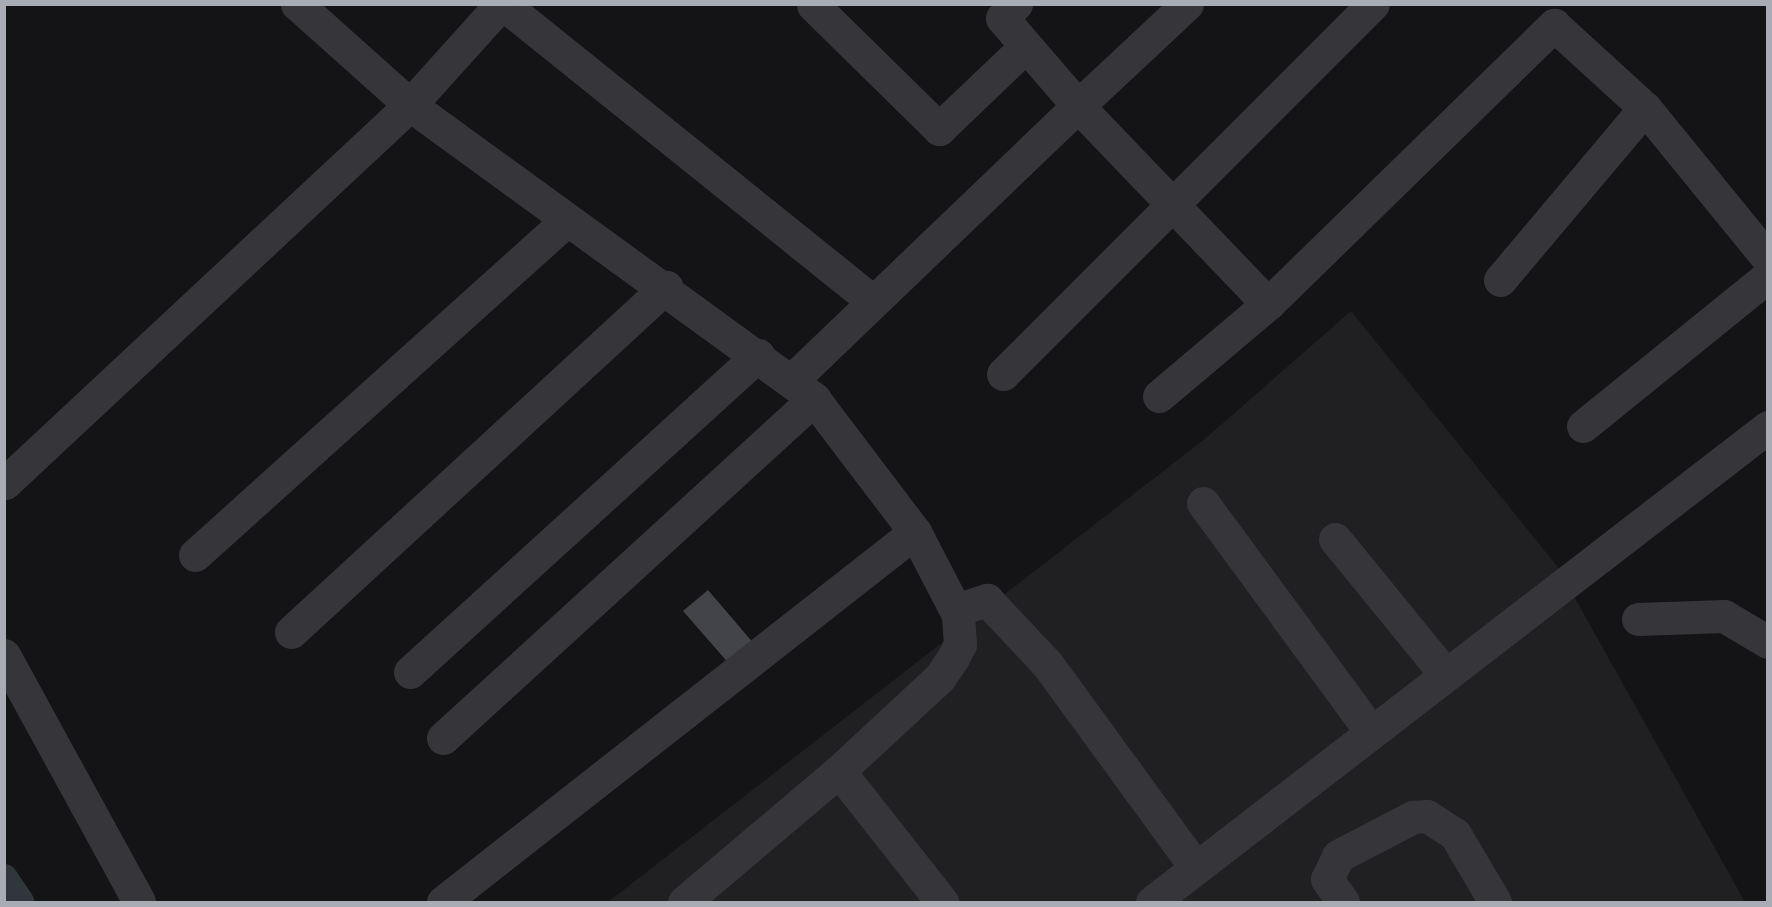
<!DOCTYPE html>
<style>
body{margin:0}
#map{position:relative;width:1772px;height:907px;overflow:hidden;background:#141416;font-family:Arial,sans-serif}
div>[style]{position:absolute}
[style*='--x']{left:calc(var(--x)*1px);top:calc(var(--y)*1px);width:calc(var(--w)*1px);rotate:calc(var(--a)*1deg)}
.built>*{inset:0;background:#202023}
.canal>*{height:28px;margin:-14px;padding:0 14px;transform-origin:14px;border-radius:14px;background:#2f373d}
.building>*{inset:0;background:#434449}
.minor>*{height:33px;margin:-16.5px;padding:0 16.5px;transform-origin:16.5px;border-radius:16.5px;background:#36363a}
span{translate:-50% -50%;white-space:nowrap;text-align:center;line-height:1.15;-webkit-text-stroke:5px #0f0f11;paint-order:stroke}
.frame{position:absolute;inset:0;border:6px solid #a7acb5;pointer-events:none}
</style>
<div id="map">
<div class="built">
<i style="clip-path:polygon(1351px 311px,1557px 566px,1745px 902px,608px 902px,1206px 438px)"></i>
</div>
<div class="canal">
<i style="--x:4;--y:878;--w:29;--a:56"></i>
</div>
<div class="building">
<i style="clip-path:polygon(708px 590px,755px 645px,731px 666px,683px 611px)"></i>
</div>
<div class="minor">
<i style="--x:297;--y:4;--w:152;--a:41.8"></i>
<i style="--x:410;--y:105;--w:500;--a:36"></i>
<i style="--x:814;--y:399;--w:167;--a:52.8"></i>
<i style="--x:915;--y:532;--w:600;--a:141.91"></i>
<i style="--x:503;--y:4;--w:472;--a:38.8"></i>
<i style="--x:1187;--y:4;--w:149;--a:136.9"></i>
<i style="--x:1078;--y:106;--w:274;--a:46.2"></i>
<i style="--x:813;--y:5;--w:177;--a:44.5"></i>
<i style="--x:939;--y:129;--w:120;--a:-43.7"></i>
<i style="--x:1500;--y:280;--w:225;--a:-49.9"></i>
<i style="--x:1003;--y:374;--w:523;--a:-45"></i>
<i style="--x:791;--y:381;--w:397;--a:-43.8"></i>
<i style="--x:1078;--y:106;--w:116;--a:-130.8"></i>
<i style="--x:1002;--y:18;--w:20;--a:-45"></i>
<i style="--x:1159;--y:396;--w:143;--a:-40.2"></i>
<i style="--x:1268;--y:304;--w:400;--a:-44.3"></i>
<i style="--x:1554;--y:25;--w:123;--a:42.4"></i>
<i style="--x:1645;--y:108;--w:195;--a:50.8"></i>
<i style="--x:1583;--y:426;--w:238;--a:-39"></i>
<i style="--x:5;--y:483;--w:554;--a:-43.03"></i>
<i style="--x:410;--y:105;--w:136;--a:-48"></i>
<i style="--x:1203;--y:503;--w:284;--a:53.7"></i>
<i style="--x:1335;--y:539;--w:174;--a:50.8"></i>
<i style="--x:195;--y:555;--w:498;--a:-42"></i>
<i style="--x:956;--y:610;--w:33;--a:-18"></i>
<i style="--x:987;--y:600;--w:89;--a:46.8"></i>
<i style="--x:1048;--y:665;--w:251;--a:53.9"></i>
<i style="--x:1638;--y:619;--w:86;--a:-2"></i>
<i style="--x:1724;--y:616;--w:51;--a:30.6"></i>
<i style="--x:291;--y:632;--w:510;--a:-42.61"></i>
<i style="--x:4;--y:655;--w:281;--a:61.3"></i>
<i style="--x:410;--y:672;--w:471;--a:-42.3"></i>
<i style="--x:443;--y:738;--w:503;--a:-42.42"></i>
<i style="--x:839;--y:771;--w:167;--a:51.8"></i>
<i style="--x:684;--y:902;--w:203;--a:-40.2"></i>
<i style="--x:839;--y:771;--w:138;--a:-42.9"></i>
<i style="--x:940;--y:677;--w:23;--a:-56"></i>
<i style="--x:953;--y:658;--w:16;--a:-63"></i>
<i style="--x:960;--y:644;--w:29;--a:-94"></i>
<i style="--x:958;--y:615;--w:93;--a:-117.4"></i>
<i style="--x:1152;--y:902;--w:778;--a:-37.64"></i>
<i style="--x:1343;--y:902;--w:28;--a:-125"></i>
<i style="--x:1327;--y:879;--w:25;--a:-64"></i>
<i style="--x:1338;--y:856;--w:85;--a:-27.5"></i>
<i style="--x:1413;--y:817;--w:14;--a:-4"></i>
<i style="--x:1427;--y:816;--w:33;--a:33"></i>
<i style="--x:1455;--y:834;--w:79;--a:59.5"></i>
</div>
<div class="frame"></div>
</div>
